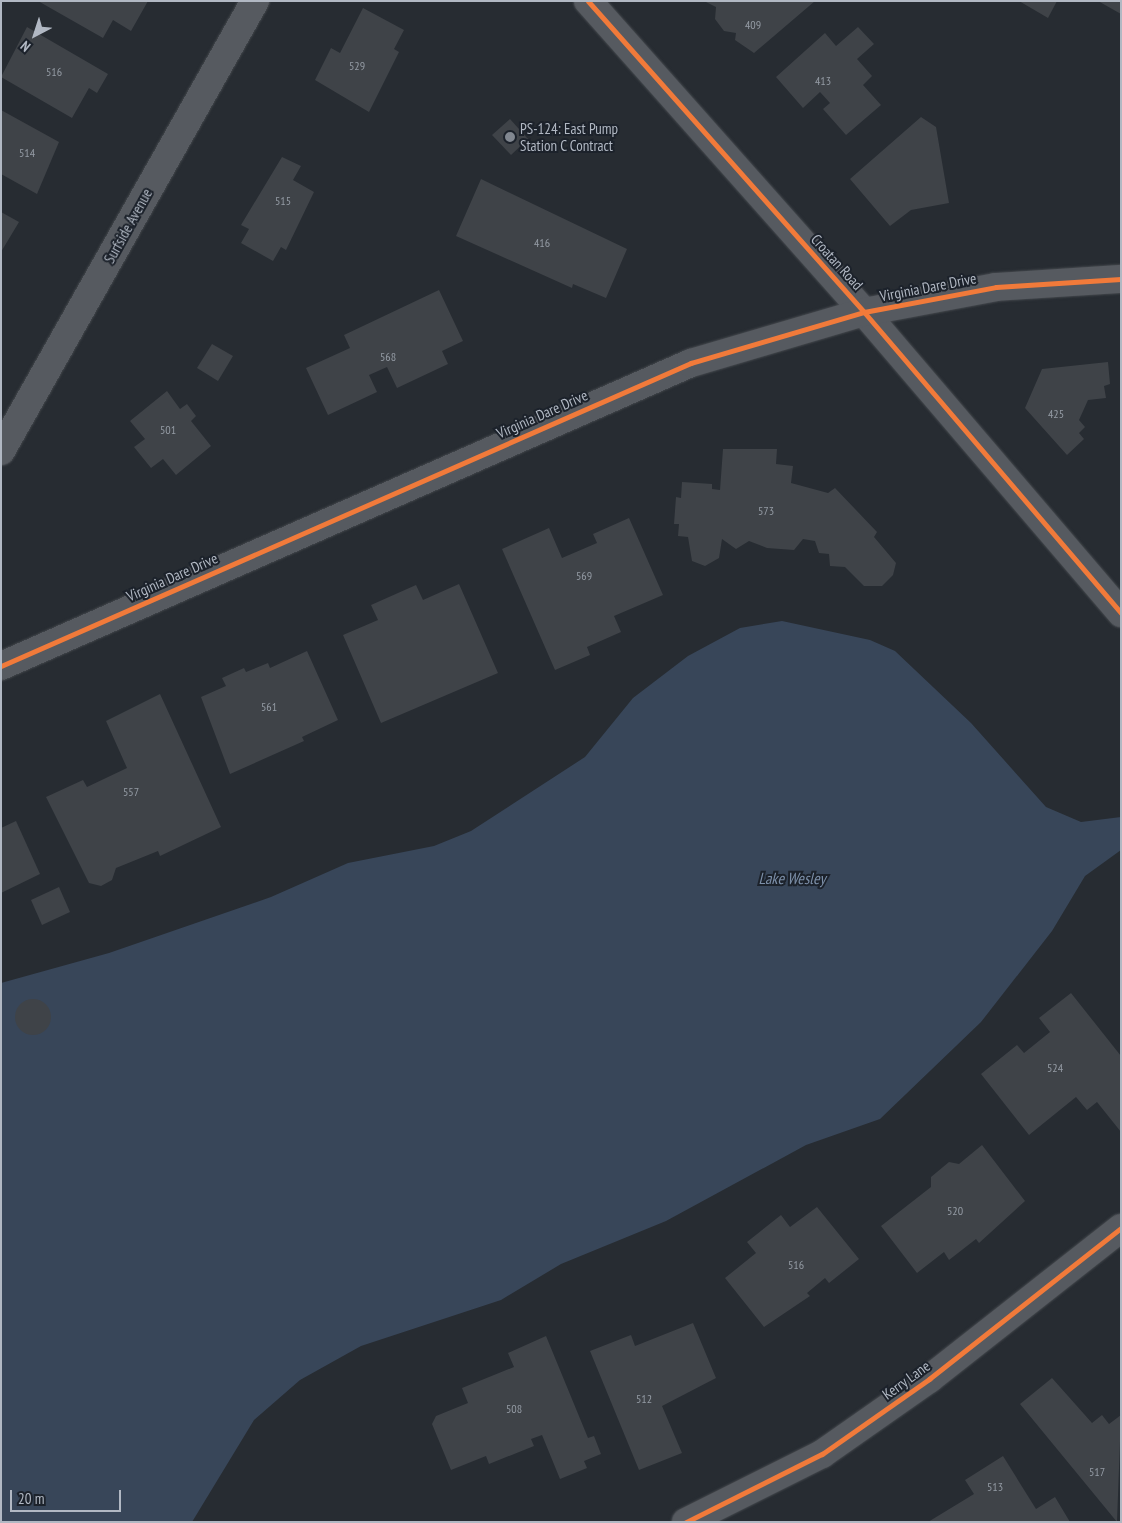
<!DOCTYPE html>
<style>
body{margin:0}
#map{position:relative;width:1122px;height:1523px;overflow:hidden;background:#272c32;font-family:"PT Sans Narrow",sans-serif}
div>[style]{position:absolute}
[style*='--x']{left:calc(var(--x)*1px);top:calc(var(--y)*1px);width:calc(var(--w)*1px);rotate:calc(var(--a)*1deg)}
.water>*{inset:0;background:#384659}
.building>*{inset:0;background:#3f4348}
.round{border-radius:50%}
.roads{filter:drop-shadow(0 0 1px #44484d) drop-shadow(0 0 1px #44484d)}
.minor>*{height:28px;margin:-14px;padding:0 14px;transform-origin:14px;border-radius:14px;background:#565a60}
.cycleway>*{height:5px;margin:-2.5px;padding:0 2.5px;transform-origin:2.5px;border-radius:2.5px;background:#f17a3a}
.dots>*{width:14px;height:14px;translate:-50% -50%;box-sizing:border-box;border:2px solid #1c222b;border-radius:50%}
span{translate:-50% -50%;white-space:nowrap;text-align:center;line-height:1.15;-webkit-text-stroke:4px #1c222b;paint-order:stroke}
.number-label{font-size:12px;color:#949ba4}
.number-label span{-webkit-text-stroke-width:0}
.poi-label{font-size:15px;color:#b1b8c3}
.left{translate:0 -50%;text-align:left}
.street-label{font-size:15px;color:#b1b8c3}
.water-label{font-size:16px;color:#7c8fa8;font-style:italic}
.frame{position:absolute;inset:0;border:2px solid #b1b8c3;pointer-events:none}
.north{position:absolute;left:10px;top:10px;width:50px;height:50px;-webkit-text-stroke:4px #1c222b;paint-order:stroke;rotate:220deg;font-size:14px;font-weight:700;line-height:20px;text-align:center;color:#b1b8c3}
.north::after{content:'';display:block;margin:auto;width:18px;height:22px;background:#b1b8c3;clip-path:polygon(50% 0,100% 100%,50% 72%,0 100%)}
.scale{position:absolute;left:10px;top:1490px;width:111px;height:22px;box-sizing:border-box;border:2px solid #b1b8c3;border-top:0;padding-left:6px;font-size:15px;line-height:18px;white-space:nowrap;color:#b1b8c3;-webkit-text-stroke:4px #1c222b;paint-order:stroke}
</style>
<div id="map">
<div class="water">
<i style="clip-path:polygon(782px 621px,870px 640px,895px 651px,971px 723px,1046px 807px,1081px 822px,1121px 817px,1121px 850px,1085px 876px,1052px 931px,981px 1022px,880px 1119px,806px 1145px,666px 1221px,561px 1264px,501px 1300px,361px 1346px,300px 1380px,254px 1420px,192px 1522px,1px 1522px,1px 983px,109px 953px,271px 897px,348px 863px,434px 846px,471px 831px,585px 757px,633px 698px,688px 656px,740px 628px)"></i>
</div>
<div class="building">
<i style="clip-path:polygon(38px 1px,148px 1px,131px 31px,113px 20px,103px 38px)"></i>
<i style="clip-path:polygon(704px 1px,815px 1px,754px 53px,735px 40px,736px 33px,724px 31px,715px 19px,716px 7px)"></i>
<i style="clip-path:polygon(1019px 1px,1057px 1px,1048px 18px)"></i>
<i style="clip-path:polygon(1098px 1px,1121px 1px,1121px 14px)"></i>
<i style="clip-path:polygon(363px 8px,404px 30px,394px 49px,399px 52px,369px 112px,315px 80px,331px 48px,340px 53px)"></i>
<i style="clip-path:polygon(27px 27px,108px 74px,97px 93px,89px 88px,72px 118px,1px 77px)"></i>
<i style="clip-path:polygon(858px 27px,874px 44px,857px 59px,872px 76px,863px 85px,881px 105px,846px 135px,823px 109px,830px 103px,820px 92px,803px 108px,776px 77px,825px 33px,836px 46px)"></i>
<i style="clip-path:polygon(1px 110px,59px 142px,37px 194px,1px 174px)"></i>
<i style="clip-path:polygon(921px 117px,936px 127px,949px 203px,911px 210px,890px 226px,850px 179px)"></i>
<i style="clip-path:polygon(510px 119px,528px 139px,511px 155px,492px 135px)"></i>
<i style="clip-path:polygon(282px 157px,301px 166px,293px 180px,314px 192px,286px 250px,281px 247px,273px 261px,241px 243px,249px 229px,241px 225px)"></i>
<i style="clip-path:polygon(481px 179px,627px 249px,606px 298px,573px 284px,572px 288px,456px 236px)"></i>
<i style="clip-path:polygon(1px 212px,19px 222px,1px 252px)"></i>
<i style="clip-path:polygon(439px 290px,463px 341px,442px 351px,448px 364px,397px 388px,387px 367px,369px 375px,377px 392px,328px 415px,306px 368px,350px 348px,344px 335px)"></i>
<i style="clip-path:polygon(212px 344px,233px 356px,218px 381px,197px 368px)"></i>
<i style="clip-path:polygon(1108px 362px,1110px 384px,1104px 386px,1106px 398px,1088px 400px,1079px 420px,1085px 427px,1079px 433px,1084px 439px,1067px 455px,1025px 408px,1042px 369px)"></i>
<i style="clip-path:polygon(167px 391px,180px 409px,187px 404px,196px 416px,191px 421px,211px 446px,176px 475px,163px 459px,151px 468px,134px 447px,145px 439px,130px 421px)"></i>
<i style="clip-path:polygon(723px 449px,777px 449px,776px 464px,793px 466px,791px 483px,828px 493px,835px 488px,877px 532px,874px 537px,896px 563px,893px 575px,882px 586px,864px 586px,845px 567px,830px 566px,829px 554px,819px 553px,815px 541px,803px 539px,794px 550px,767px 548px,749px 541px,736px 549px,722px 539px,719px 558px,705px 566px,692px 561px,688px 537px,678px 536px,679px 524px,674px 524px,676px 497px,681px 498px,682px 482px,712px 484px,712px 489px,720px 490px)"></i>
<i style="clip-path:polygon(629px 518px,663px 595px,614px 616px,621px 632px,587px 647px,590px 655px,555px 670px,502px 549px,549px 528px,562px 558px,597px 543px,593px 534px)"></i>
<i style="clip-path:polygon(459px 584px,498px 673px,381px 723px,343px 635px,378px 620px,371px 605px,416px 585px,423px 600px)"></i>
<i style="clip-path:polygon(307px 651px,338px 720px,302px 737px,304px 741px,230px 774px,201px 697px,226px 686px,222px 678px,244px 668px,246px 672px,268px 663px,270px 668px)"></i>
<i style="clip-path:polygon(160px 694px,221px 827px,160px 856px,158px 851px,116px 868px,112px 880px,101px 886px,89px 883px,46px 797px,83px 780px,87px 787px,127px 768px,106px 721px)"></i>
<i style="clip-path:polygon(16px 821px,40px 874px,1px 893px,1px 828px)"></i>
<i style="clip-path:polygon(59px 887px,70px 912px,42px 925px,31px 900px)"></i>
<i style="clip-path:polygon(1071px 993px,1121px 1056px,1121px 1132px,1097px 1102px,1087px 1110px,1076px 1097px,1029px 1135px,981px 1074px,1017px 1045px,1024px 1053px,1050px 1032px,1039px 1018px)"></i>
<i class="round" style="left:15px;top:999px;width:36px;height:36px"></i>
<i style="clip-path:polygon(982px 1145px,1025px 1201px,979px 1243px,976px 1239px,949px 1260px,944px 1252px,917px 1273px,881px 1226px,931px 1187px,931px 1177px,949px 1162px,959px 1164px)"></i>
<i style="clip-path:polygon(817px 1207px,859px 1259px,829px 1283px,825px 1278px,807px 1293px,810px 1296px,764px 1327px,725px 1278px,756px 1253px,747px 1242px,781px 1215px,790px 1227px)"></i>
<i style="clip-path:polygon(693px 1323px,716px 1378px,662px 1406px,682px 1453px,639px 1470px,590px 1351px,631px 1335px,635px 1346px)"></i>
<i style="clip-path:polygon(546px 1336px,588px 1438px,594px 1436px,601px 1454px,584px 1461px,587px 1468px,560px 1479px,542px 1435px,531px 1439px,534px 1446px,489px 1464px,486px 1456px,451px 1470px,432px 1424px,436px 1416px,468px 1403px,462px 1388px,514px 1367px,508px 1353px)"></i>
<i style="clip-path:polygon(1052px 1378px,1092px 1423px,1102px 1415px,1109px 1424px,1121px 1415px,1117px 1522px,1020px 1404px)"></i>
<i style="clip-path:polygon(1003px 1456px,1036px 1509px,1055px 1497px,1070px 1522px,928px 1522px,974px 1494px,965px 1480px)"></i>
</div>
<div class="roads">
<div class="minor">
<i style="--x:588;--y:1;--w:416;--a:48.4"></i>
<i style="--x:864;--y:312;--w:396;--a:49.5"></i>
<i style="--x:1;--y:451;--w:517;--a:-60.56"></i>
<i style="--x:1;--y:666;--w:754;--a:-23.71"></i>
<i style="--x:691;--y:363;--w:180;--a:-16.4"></i>
<i style="--x:864;--y:312;--w:134;--a:-10.7"></i>
<i style="--x:996;--y:287;--w:125;--a:-3.7"></i>
<i style="--x:686;--y:1522;--w:152;--a:-26.6"></i>
<i style="--x:822;--y:1454;--w:131;--a:-35"></i>
<i style="--x:929;--y:1379;--w:244;--a:-38.2"></i>
</div>
</div>
<div class="cycleway">
<i style="--x:588;--y:1;--w:416;--a:48.4"></i>
<i style="--x:864;--y:312;--w:396;--a:49.5"></i>
<i style="--x:1;--y:666;--w:754;--a:-23.71"></i>
<i style="--x:691;--y:363;--w:180;--a:-16.4"></i>
<i style="--x:864;--y:312;--w:134;--a:-10.7"></i>
<i style="--x:996;--y:287;--w:125;--a:-3.7"></i>
<i style="--x:686;--y:1522;--w:152;--a:-26.6"></i>
<i style="--x:822;--y:1454;--w:131;--a:-35"></i>
<i style="--x:929;--y:1379;--w:244;--a:-38.2"></i>
</div>
<div class="dots">
<i style="left:510px;top:137px;background:#818790"></i>
</div>
<div class="number-label">
<span style="left:753px;top:25px">409</span>
<span style="left:357px;top:66px">529</span>
<span style="left:54px;top:72px">516</span>
<span style="left:823px;top:81px">413</span>
<span style="left:27px;top:153px">514</span>
<span style="left:283px;top:201px">515</span>
<span style="left:542px;top:243px">416</span>
<span style="left:388px;top:357px">568</span>
<span style="left:1056px;top:414px">425</span>
<span style="left:168px;top:430px">501</span>
<span style="left:766px;top:511px">573</span>
<span style="left:584px;top:576px">569</span>
<span style="left:269px;top:707px">561</span>
<span style="left:131px;top:792px">557</span>
<span style="left:1055px;top:1068px">524</span>
<span style="left:955px;top:1211px">520</span>
<span style="left:796px;top:1265px">516</span>
<span style="left:644px;top:1399px">512</span>
<span style="left:514px;top:1409px">508</span>
<span style="left:1097px;top:1472px">517</span>
<span style="left:995px;top:1487px">513</span>
</div>
<div class="poi-label">
<span class="left" style="left:520px;top:137px">PS-124: East Pump<br>Station C Contract</span>
</div>
<div class="street-label">
<span style="left:128px;top:226px;rotate:-61deg">Surfside Avenue</span>
<span style="left:837px;top:262px;rotate:48deg">Croatan Road</span>
<span style="left:928px;top:287px;rotate:-11deg">Virginia Dare Drive</span>
<span style="left:542px;top:414px;rotate:-24deg">Virginia Dare Drive</span>
<span style="left:172px;top:577px;rotate:-24deg">Virginia Dare Drive</span>
<span style="left:906px;top:1380px;rotate:-36deg">Kerry Lane</span>
</div>
<div class="water-label">
<span style="left:792px;top:878px">Lake Wesley</span>
</div>
<div class="frame"></div>
<div class="north">N</div>
<div class="scale">20 m</div>
</div>
